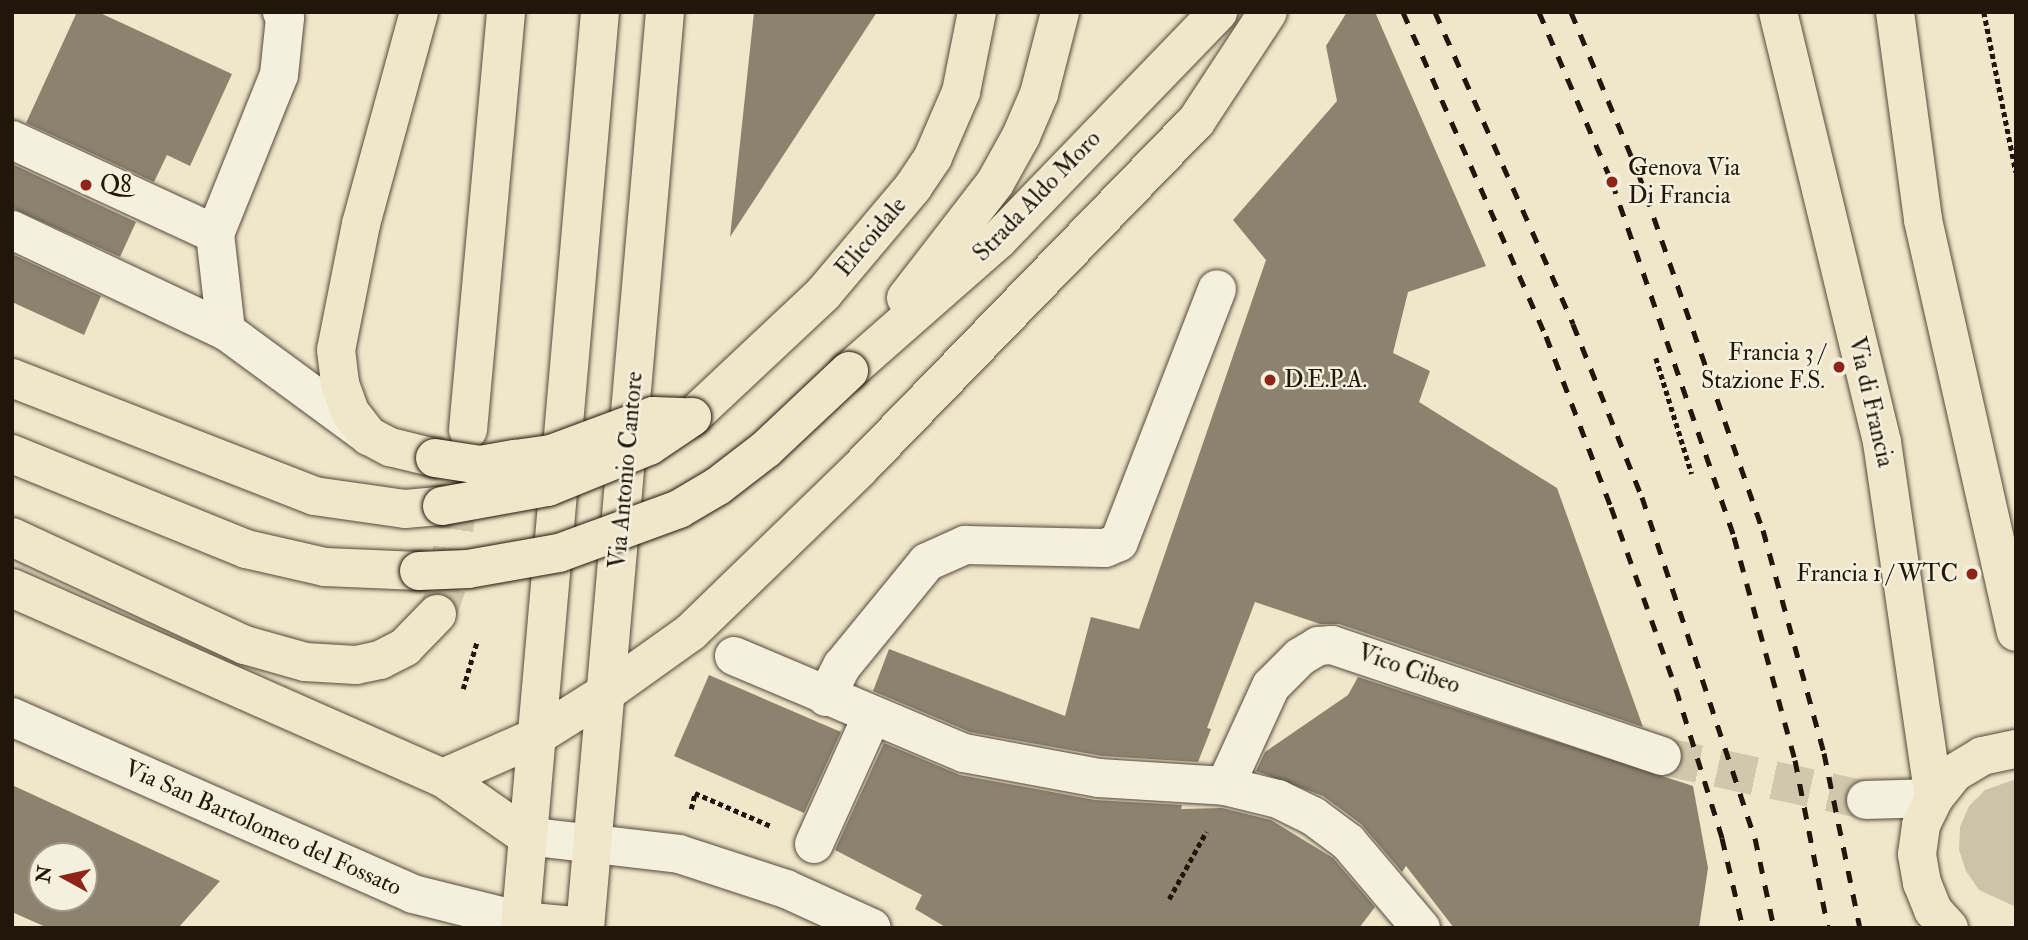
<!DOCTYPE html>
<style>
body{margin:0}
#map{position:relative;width:2028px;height:940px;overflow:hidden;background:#f0e6ca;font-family:"IM FELL Double Pica",serif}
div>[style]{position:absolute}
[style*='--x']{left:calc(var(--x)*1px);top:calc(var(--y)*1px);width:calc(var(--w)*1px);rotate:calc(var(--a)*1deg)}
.green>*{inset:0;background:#cdc3a9}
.building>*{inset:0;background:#8c826e}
.minor-tunnel>*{height:38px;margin-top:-19px;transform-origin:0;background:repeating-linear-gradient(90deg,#d1c7ad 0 38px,transparent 0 57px)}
.highway-tunnel>*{height:38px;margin-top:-19px;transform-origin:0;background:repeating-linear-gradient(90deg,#d1c7ad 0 38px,transparent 0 57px)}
.path>*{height:4.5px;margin-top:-2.25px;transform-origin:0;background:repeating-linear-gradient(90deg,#20160a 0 5px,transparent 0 8.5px)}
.roads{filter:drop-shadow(0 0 2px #544a3a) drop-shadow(0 0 2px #544a3a)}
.minor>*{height:38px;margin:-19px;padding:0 19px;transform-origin:19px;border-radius:19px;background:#f5efdd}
.major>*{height:38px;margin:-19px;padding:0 19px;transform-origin:19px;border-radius:19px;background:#f0e6ca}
.highway>*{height:38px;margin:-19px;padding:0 19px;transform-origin:19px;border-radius:19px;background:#f0e6ca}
.rail>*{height:5px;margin-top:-2.5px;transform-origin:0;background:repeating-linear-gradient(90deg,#20160a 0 12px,transparent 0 24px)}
.bridges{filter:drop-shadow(0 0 2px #20160a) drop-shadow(0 0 2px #20160a)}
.highway-bridge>*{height:38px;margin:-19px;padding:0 19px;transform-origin:19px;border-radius:19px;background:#f0e6ca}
.dots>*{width:19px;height:19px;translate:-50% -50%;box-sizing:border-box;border:4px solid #f5efdd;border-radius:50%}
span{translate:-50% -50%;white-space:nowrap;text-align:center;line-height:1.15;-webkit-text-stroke:5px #f5efdd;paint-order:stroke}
.poi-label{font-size:24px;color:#20160a}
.left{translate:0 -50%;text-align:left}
.right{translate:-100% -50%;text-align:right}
.street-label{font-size:24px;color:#20160a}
.frame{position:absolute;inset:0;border:14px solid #20160a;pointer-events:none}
.north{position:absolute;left:28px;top:842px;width:70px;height:70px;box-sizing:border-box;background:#f5efdd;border:2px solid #a09889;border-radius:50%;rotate:278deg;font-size:19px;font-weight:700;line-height:28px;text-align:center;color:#20160a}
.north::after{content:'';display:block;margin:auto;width:24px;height:32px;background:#8f2418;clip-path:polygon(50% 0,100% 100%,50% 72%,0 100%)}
</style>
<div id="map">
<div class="green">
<i style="clip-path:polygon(2016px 779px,2016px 907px,1979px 890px,1966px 871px,1959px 850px,1960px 827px,1969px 806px,1985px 790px)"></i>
</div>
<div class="building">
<i style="clip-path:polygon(77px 12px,98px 12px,232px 74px,190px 166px,167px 155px,154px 182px,26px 123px)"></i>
<i style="clip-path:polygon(754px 12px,877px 12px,730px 237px)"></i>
<i style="clip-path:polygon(1347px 12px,1375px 12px,1486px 266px,1408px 292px,1393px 353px,1430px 371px,1419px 402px,1557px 488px,1643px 727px,1339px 624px,1320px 624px,1255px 602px,1207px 728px,1211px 729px,1198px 762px,1102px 756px,970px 732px,873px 691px,889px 649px,1065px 716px,1091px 617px,1139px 629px,1266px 260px,1233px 220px,1337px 101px,1326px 46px)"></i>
<i style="clip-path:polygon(12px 164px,136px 222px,120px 257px,12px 208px)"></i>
<i style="clip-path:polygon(12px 254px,101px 296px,84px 335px,12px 302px)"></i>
<i style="clip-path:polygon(709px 675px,841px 732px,804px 813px,674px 756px)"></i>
<i style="clip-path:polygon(1358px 677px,1693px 786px,1708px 868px,1699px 928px,1454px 928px,1406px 866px,1402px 872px,1361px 824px,1323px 796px,1256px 771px,1265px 752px,1348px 695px)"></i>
<i style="clip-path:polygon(884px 743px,960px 775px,1095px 800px,1182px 805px,1181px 809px,1222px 808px,1271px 820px,1333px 858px,1375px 907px,1359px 928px,947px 928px,915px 909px,922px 895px,835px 850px)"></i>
<i style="clip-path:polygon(evenodd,12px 785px,220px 881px,178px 928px,48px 928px,12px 912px,12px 785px,42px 856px,84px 856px,84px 898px,42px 898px,42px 856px)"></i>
</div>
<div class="minor-tunnel">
<i style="--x:1662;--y:756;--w:209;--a:12.2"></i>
</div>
<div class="highway-tunnel">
<i style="--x:437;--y:614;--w:30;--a:-70"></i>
<i style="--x:447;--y:586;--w:116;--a:-82.6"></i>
</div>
<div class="path">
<i style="--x:1984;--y:12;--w:163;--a:78.7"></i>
<i style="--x:1656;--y:358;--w:121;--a:72.8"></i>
<i style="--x:463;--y:689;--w:50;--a:-73.7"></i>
<i style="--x:691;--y:809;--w:16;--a:-76"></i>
<i style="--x:695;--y:793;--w:83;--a:23.5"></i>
<i style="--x:1169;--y:899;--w:77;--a:-61.1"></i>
</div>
<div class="roads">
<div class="minor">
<i style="--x:12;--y:140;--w:224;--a:24.8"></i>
<i style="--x:215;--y:234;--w:98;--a:83.5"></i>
<i style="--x:12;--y:230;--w:237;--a:25.3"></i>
<i style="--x:226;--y:331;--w:177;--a:36.3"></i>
<i style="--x:215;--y:234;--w:171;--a:-68.1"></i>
<i style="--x:279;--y:75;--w:57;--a:-84"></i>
<i style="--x:285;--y:18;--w:7;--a:-117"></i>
<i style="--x:734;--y:656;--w:250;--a:22.9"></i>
<i style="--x:964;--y:753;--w:137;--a:10.5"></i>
<i style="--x:1099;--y:778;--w:126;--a:3.6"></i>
<i style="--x:1225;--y:786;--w:55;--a:13.8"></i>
<i style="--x:1278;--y:799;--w:39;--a:26"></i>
<i style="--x:1313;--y:816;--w:44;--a:36.6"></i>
<i style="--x:1348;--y:842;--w:113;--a:49.7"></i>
<i style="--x:826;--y:697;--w:35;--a:-63"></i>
<i style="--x:842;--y:666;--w:134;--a:-50.7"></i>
<i style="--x:927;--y:562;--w:42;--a:-24.1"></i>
<i style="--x:965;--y:545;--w:140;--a:1.2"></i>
<i style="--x:1105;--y:548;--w:15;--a:-23"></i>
<i style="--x:1119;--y:542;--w:271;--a:-68.8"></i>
<i style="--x:12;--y:717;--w:438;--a:23.8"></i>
<i style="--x:413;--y:894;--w:111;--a:14"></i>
<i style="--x:1225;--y:786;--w:110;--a:-65.3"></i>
<i style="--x:1271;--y:686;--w:41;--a:-45"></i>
<i style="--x:1300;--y:657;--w:21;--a:-31"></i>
<i style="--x:1318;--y:646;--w:14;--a:-4"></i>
<i style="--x:1332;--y:645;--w:348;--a:18.6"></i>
<i style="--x:1866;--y:800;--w:68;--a:-1.7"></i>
<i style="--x:526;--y:836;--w:154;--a:6.7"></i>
<i style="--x:679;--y:854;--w:113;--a:18.1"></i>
<i style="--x:786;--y:889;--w:94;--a:24.4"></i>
<i style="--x:814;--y:844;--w:138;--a:-65.7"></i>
</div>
<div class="major">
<i style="--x:419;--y:12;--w:220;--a:105.3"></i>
<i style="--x:361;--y:224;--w:128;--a:101.2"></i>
<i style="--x:336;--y:350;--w:34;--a:83"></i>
<i style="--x:340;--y:384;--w:30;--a:70"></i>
<i style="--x:350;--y:412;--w:31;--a:52"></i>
<i style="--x:369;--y:436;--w:24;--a:28"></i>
<i style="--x:390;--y:447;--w:46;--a:13.7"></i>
<i style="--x:1778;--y:12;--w:442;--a:76.4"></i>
<i style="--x:1882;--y:442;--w:360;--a:81.7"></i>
<i style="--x:1895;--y:12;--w:210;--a:82.3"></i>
<i style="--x:1923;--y:220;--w:422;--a:77.3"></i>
<i style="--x:468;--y:430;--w:420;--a:-84.8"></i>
<i style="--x:534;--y:738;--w:86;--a:-32.2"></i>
<i style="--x:521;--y:921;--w:64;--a:5.4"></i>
<i style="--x:520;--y:928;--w:919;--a:-85.01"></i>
<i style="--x:585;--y:928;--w:919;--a:-85.01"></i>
<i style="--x:1949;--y:928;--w:24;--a:-132"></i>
<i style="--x:1933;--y:910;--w:29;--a:-112"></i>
<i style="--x:1922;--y:883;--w:29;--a:-100"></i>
<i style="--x:1917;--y:854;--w:29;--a:-82"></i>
<i style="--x:1921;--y:825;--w:30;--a:-64"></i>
<i style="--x:1934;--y:798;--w:32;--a:-51"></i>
<i style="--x:1954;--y:773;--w:33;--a:-31"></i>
<i style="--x:1982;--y:756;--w:35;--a:-12"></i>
</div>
<div class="highway">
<i style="--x:906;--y:298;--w:145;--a:-52.3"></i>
<i style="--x:995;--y:183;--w:54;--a:-61"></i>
<i style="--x:1021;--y:136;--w:46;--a:-66.8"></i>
<i style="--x:1039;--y:94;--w:85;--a:-75.6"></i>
<i style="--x:849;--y:371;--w:198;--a:-41.3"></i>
<i style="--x:998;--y:240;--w:317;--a:-46"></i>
<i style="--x:12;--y:378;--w:324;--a:21.3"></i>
<i style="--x:314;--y:496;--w:92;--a:8.1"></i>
<i style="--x:405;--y:509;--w:37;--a:-5"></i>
<i style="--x:692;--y:417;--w:180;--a:-43.2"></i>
<i style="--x:823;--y:294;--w:140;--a:-49.9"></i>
<i style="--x:913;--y:187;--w:36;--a:-56"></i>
<i style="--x:933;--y:157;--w:71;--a:-66.7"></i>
<i style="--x:961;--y:92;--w:82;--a:-78.7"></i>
<i style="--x:12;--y:454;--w:253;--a:22.1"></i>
<i style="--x:246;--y:549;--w:81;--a:12.8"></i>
<i style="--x:325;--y:567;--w:94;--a:2.4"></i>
<i style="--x:12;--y:537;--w:257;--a:24.9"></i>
<i style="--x:245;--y:645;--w:62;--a:15.8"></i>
<i style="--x:305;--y:662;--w:51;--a:3.4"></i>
<i style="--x:356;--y:665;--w:25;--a:-12"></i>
<i style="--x:380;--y:660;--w:28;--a:-27"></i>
<i style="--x:405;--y:647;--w:46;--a:-45.9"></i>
<i style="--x:12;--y:588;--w:471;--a:23.8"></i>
<i style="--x:443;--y:778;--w:101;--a:34.9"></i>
<i style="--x:607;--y:692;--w:103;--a:-35.5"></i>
<i style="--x:691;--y:632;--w:235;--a:-44.1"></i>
<i style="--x:860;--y:468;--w:484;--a:-45.9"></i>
<i style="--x:1197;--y:120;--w:129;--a:-56.7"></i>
<i style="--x:443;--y:778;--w:99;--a:-23.7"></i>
</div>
</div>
<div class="rail">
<i style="--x:1403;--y:12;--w:354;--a:66.2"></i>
<i style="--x:1546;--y:336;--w:183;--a:69.2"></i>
<i style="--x:1611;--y:507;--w:193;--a:70.3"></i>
<i style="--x:1676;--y:689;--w:156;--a:72.8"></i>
<i style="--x:1722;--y:838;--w:92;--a:76.9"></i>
<i style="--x:1435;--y:12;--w:341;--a:66.1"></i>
<i style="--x:1573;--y:324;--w:186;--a:68.3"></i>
<i style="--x:1642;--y:497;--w:359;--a:71.7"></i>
<i style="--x:1755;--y:838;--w:92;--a:78.1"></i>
<i style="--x:1539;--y:12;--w:185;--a:66.8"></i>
<i style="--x:1612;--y:182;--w:375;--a:71"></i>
<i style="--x:1734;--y:537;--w:231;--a:74.7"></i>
<i style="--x:1795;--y:760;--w:171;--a:78.9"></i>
<i style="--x:1571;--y:12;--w:173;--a:67.3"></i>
<i style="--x:1638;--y:172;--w:379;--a:70.8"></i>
<i style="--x:1763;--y:530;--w:231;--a:74.7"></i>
<i style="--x:1824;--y:753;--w:179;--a:78.4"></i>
</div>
<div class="bridges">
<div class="highway-bridge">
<i style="--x:435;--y:458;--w:46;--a:8.8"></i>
<i style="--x:480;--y:465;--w:36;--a:-10"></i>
<i style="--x:515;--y:459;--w:36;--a:-8"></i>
<i style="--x:551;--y:454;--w:109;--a:-20.4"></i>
<i style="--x:653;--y:416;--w:34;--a:2"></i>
<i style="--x:442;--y:506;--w:108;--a:-10.2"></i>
<i style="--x:548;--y:487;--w:109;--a:-22.1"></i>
<i style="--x:649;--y:446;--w:52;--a:-34"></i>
<i style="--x:419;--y:571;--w:49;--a:-2.3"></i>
<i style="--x:468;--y:569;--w:92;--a:-10"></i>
<i style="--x:559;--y:553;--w:128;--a:-20.1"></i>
<i style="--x:679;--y:509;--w:45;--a:-30.5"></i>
<i style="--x:718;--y:486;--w:61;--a:-37.6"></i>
<i style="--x:766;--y:449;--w:114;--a:-43.2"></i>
</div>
</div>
<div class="dots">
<i style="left:1612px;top:182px;background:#8f2418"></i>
<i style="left:86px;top:185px;background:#8f2418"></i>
<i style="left:1839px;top:367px;background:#8f2418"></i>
<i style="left:1270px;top:380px;background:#8f2418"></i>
<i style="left:1972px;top:574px;background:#8f2418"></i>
</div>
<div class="poi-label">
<span class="left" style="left:1628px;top:182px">Genova Via<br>Di Francia</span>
<span class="left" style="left:100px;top:185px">Q8</span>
<span class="right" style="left:1825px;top:367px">Francia 3 /<br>Stazione F.S.</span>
<span class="left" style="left:1284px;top:380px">D.E.P.A.</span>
<span class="right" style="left:1958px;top:574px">Francia 1 / WTC</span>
</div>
<div class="street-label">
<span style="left:1037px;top:196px;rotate:-46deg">Strada Aldo Moro</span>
<span style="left:871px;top:237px;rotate:-50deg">Elicoidale</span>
<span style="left:1871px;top:402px;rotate:77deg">Via di Francia</span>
<span style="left:626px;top:470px;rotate:-85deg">Via Antonio Cantore</span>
<span style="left:1409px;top:669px;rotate:19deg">Vico Cibeo</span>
<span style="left:263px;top:828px;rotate:24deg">Via San Bartolomeo del Fossato</span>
</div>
<div class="frame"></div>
<div class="north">N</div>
</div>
